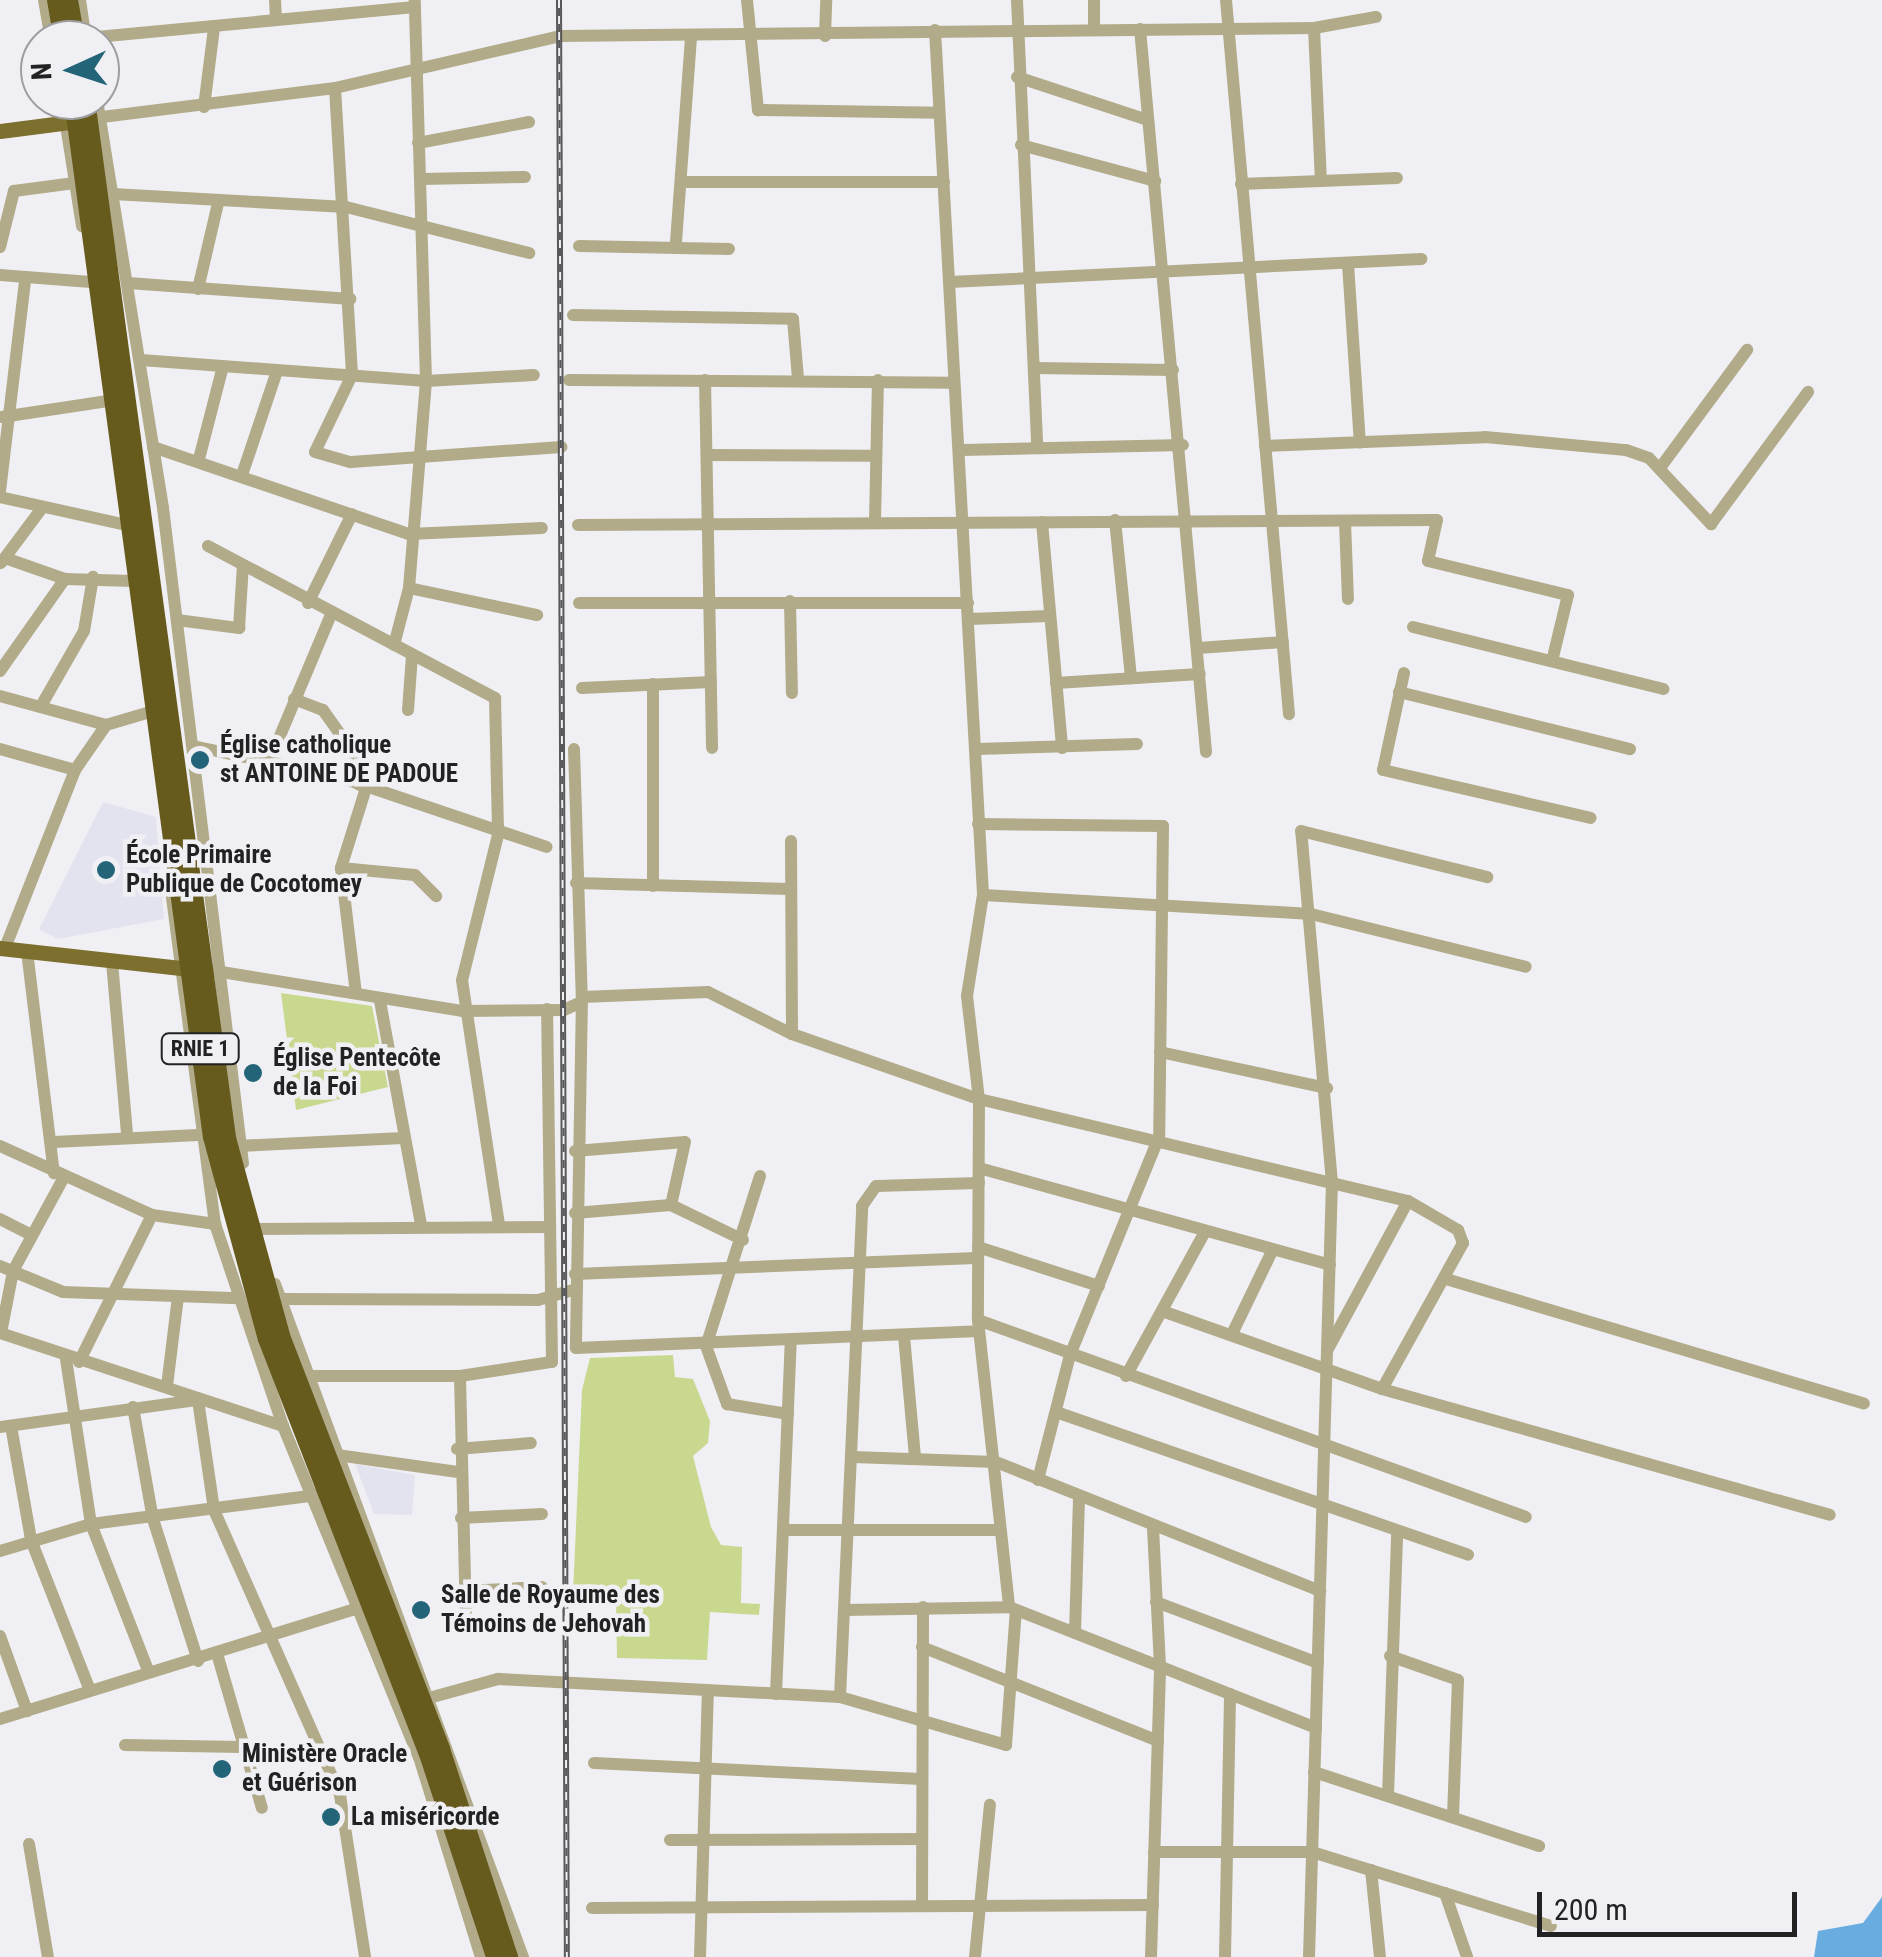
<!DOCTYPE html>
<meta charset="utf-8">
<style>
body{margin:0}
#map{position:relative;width:1882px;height:1957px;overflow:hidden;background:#f0f0f4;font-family:"Roboto Condensed",sans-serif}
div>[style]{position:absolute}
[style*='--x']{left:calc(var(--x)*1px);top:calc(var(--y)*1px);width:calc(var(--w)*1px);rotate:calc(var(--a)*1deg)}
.built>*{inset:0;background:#e2e3ee}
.green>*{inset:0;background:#c9d88f}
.water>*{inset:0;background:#68ace0}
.minor>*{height:12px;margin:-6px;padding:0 6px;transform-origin:6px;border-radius:6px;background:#b1ab8a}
.major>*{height:15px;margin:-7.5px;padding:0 7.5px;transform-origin:7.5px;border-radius:7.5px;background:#7d6f2e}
.highway>*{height:18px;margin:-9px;padding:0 9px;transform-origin:9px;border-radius:9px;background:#675a1d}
.rail>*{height:6px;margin-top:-3px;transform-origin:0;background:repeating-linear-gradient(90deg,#f0f0f4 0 8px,#58585a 0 16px);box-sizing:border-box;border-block:2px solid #58585a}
.dots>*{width:28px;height:28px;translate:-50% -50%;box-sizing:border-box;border:5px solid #f0f0f4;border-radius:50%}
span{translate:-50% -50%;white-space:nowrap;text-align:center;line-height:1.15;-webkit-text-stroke:9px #f0f0f4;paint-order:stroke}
.shield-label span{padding:2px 8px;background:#f0f0f4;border:2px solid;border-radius:8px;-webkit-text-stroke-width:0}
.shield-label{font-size:22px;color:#222223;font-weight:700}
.poi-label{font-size:25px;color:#222223;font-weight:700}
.left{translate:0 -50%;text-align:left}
.north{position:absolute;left:20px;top:20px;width:100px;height:100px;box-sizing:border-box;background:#f0f0f4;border:2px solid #9e9ea0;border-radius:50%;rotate:267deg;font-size:28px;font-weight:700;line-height:40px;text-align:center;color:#222223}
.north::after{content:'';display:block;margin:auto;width:35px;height:45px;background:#236478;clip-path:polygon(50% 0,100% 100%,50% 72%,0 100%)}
.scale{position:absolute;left:1537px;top:1892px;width:260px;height:45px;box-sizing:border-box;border:5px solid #222223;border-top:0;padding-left:12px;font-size:30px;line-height:35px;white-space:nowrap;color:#222223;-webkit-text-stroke:8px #f0f0f4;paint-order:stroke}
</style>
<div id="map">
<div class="built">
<i style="clip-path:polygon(103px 802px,156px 817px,164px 919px,58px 939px,39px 929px)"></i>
<i style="clip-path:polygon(355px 1464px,415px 1475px,412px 1515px,374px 1514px)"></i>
</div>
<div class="green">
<i style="clip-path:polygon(281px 993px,372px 1006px,388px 1087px,296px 1110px)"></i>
<i style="clip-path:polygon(673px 1355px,675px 1377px,693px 1379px,710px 1421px,708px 1443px,693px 1456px,711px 1527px,721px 1545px,742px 1547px,741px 1603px,760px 1604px,759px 1615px,710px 1612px,707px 1660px,617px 1658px,616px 1595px,573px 1594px,582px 1390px,590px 1358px)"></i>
</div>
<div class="water">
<i style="clip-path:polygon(1882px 1897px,1882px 1957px,1814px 1957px,1818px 1931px,1863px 1923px)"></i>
</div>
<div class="minor">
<i style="--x:44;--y:0;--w:41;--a:80.1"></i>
<i style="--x:80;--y:0;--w:40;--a:81.5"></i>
<i style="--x:275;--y:0;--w:18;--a:87"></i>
<i style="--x:747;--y:0;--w:111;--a:84.3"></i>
<i style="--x:758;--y:110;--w:181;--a:0.9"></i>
<i style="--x:1017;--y:0;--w:447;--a:87.4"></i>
<i style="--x:1226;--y:0;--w:717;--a:84.96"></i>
<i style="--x:1314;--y:28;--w:153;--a:87.4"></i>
<i style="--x:1094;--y:29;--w:29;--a:-90"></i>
<i style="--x:1140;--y:29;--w:726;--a:84.78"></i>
<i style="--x:935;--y:30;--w:866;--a:86.82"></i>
<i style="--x:983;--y:895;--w:102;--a:99"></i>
<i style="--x:967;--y:996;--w:104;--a:83.4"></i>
<i style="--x:979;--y:1099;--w:221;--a:90.3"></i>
<i style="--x:978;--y:1320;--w:289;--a:83.8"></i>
<i style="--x:825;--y:36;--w:36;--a:-88"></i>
<i style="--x:86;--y:38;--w:330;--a:-5.4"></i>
<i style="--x:1017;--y:77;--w:138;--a:18.2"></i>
<i style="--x:335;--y:88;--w:288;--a:86.6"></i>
<i style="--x:352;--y:375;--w:85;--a:115.7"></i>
<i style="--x:315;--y:452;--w:37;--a:16"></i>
<i style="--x:351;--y:462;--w:211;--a:-4.1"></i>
<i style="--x:62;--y:100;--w:128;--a:81"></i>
<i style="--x:97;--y:100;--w:413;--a:80.8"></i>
<i style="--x:163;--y:508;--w:660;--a:83.04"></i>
<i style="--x:204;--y:107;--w:80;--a:-82.8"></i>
<i style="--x:94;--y:118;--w:243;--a:-7.1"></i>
<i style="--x:335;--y:88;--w:231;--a:-13"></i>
<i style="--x:560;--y:36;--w:754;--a:-0.61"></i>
<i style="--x:1314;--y:28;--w:63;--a:-10.1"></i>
<i style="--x:418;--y:143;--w:113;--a:-10.7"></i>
<i style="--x:1021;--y:145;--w:139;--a:15"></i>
<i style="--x:421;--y:179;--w:104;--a:-1.1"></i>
<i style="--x:681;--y:182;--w:263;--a:0"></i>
<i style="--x:1241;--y:184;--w:156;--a:-2.2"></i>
<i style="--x:113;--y:194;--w:233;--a:3.2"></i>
<i style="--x:346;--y:207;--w:189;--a:14.1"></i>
<i style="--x:676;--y:242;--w:203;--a:-85.8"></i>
<i style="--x:579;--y:246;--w:150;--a:1.1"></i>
<i style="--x:0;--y:247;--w:58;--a:-76"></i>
<i style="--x:14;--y:191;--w:61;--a:-7.6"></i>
<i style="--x:1348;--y:264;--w:179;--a:86.2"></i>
<i style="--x:0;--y:275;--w:91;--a:4.4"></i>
<i style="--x:950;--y:282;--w:472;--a:-2.8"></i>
<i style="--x:128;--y:283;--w:223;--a:4.1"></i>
<i style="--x:198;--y:289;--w:88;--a:-76.9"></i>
<i style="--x:573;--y:315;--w:220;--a:1"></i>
<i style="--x:793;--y:319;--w:60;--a:85.2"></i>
<i style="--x:141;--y:360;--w:286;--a:4.2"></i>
<i style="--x:426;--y:381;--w:108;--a:-3.2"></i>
<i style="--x:1035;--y:368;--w:138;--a:0.8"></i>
<i style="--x:569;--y:380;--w:384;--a:0.4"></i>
<i style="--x:705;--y:380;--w:368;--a:88.9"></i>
<i style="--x:2;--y:417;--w:107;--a:-8.6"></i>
<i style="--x:1265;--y:446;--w:220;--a:-2.3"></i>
<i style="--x:1485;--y:437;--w:142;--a:5.3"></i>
<i style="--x:1626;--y:450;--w:24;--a:19"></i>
<i style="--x:1649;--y:458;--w:91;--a:46.8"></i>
<i style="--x:1711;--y:524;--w:164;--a:-53.7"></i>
<i style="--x:153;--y:447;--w:270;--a:18.8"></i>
<i style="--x:409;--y:534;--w:133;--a:-2.6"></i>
<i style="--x:961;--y:450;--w:222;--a:-1.3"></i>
<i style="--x:707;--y:455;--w:167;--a:0.3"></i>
<i style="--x:199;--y:459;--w:96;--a:-75.5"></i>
<i style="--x:1660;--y:468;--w:147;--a:-53.6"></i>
<i style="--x:243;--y:472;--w:107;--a:-71.4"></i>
<i style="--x:0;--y:491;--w:211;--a:-83.2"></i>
<i style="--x:0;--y:497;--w:129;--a:12.5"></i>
<i style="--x:1115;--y:520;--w:159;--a:84.2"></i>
<i style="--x:875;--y:522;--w:142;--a:-88.8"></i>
<i style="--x:1042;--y:522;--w:227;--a:84.9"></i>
<i style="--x:1345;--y:522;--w:77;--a:87.8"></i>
<i style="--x:578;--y:525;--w:859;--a:-0.33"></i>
<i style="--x:1437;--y:520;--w:42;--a:102.4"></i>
<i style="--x:1428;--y:561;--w:144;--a:13.7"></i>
<i style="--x:1568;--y:595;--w:68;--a:103.6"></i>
<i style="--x:208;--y:546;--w:325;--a:27.9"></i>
<i style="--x:495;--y:698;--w:137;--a:88.7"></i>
<i style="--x:498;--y:835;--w:149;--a:103.9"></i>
<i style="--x:462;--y:980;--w:248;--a:81.4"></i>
<i style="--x:5;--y:558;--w:64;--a:19.3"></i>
<i style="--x:65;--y:579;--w:68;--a:1.7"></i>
<i style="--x:1;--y:563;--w:69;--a:-53.3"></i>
<i style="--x:409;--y:588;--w:131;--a:11.9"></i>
<i style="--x:790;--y:601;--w:92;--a:88.8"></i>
<i style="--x:308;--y:603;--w:99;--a:-63.7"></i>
<i style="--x:579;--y:603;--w:389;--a:0"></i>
<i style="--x:969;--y:619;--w:80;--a:-2.1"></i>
<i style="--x:177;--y:620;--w:63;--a:7.4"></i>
<i style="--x:239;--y:628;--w:63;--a:-86.4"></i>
<i style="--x:1413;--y:627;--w:258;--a:13.9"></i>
<i style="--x:394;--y:645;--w:59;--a:-75.3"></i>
<i style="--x:409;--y:588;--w:208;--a:-85.3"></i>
<i style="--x:426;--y:381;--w:381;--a:-91.7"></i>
<i style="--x:1198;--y:648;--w:85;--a:-4"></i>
<i style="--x:0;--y:671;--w:113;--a:-54.8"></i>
<i style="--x:1404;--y:673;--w:99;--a:102.2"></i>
<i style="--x:1383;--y:770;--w:213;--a:13"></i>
<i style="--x:1056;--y:683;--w:144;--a:-3.6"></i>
<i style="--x:653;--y:684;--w:202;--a:90"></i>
<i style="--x:582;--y:688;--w:129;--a:-2.7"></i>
<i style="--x:1399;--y:692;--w:238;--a:13.9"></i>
<i style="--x:0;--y:696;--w:110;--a:15.3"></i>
<i style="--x:106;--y:725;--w:46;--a:-16.5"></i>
<i style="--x:294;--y:699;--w:31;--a:21"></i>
<i style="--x:323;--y:710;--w:67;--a:54.7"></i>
<i style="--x:362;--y:765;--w:19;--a:102"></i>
<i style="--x:358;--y:784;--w:9;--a:27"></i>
<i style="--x:366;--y:788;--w:84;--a:107.4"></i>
<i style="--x:341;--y:868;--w:126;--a:83.2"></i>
<i style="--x:41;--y:706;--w:86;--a:-60.2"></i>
<i style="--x:84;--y:631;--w:55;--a:-80.5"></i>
<i style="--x:408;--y:710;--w:55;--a:-85.8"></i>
<i style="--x:193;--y:746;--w:149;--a:12"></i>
<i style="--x:339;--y:777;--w:219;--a:18.6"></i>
<i style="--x:0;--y:749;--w:78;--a:15.6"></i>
<i style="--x:574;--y:749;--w:248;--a:88.2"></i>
<i style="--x:582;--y:997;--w:351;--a:91"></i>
<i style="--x:576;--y:1348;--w:403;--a:-2.4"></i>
<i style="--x:977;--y:749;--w:160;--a:-1.8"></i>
<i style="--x:269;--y:762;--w:157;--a:-67.2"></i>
<i style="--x:978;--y:824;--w:185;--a:0.6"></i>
<i style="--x:1163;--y:826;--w:311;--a:90.7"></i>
<i style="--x:1159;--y:1137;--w:235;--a:112.2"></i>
<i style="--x:1070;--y:1355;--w:129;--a:104.4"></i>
<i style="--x:791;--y:841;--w:193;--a:89.7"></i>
<i style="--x:341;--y:868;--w:74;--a:5.4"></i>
<i style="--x:415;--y:875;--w:30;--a:45"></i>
<i style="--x:169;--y:875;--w:352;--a:82.5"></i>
<i style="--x:215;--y:1224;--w:213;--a:71.4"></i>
<i style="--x:283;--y:1426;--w:358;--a:67.7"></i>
<i style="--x:419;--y:1757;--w:209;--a:72.8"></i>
<i style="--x:576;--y:883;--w:214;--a:1.6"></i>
<i style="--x:983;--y:895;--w:329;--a:3.3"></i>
<i style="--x:1311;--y:914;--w:221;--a:13.8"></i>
<i style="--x:5;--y:948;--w:191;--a:-68.5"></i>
<i style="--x:75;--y:770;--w:55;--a:-55.4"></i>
<i style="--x:27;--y:951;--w:224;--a:83.1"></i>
<i style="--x:112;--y:962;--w:173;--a:85"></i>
<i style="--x:209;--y:970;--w:256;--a:9.2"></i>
<i style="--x:462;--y:1011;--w:102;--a:-0.6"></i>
<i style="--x:564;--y:1010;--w:19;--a:-25"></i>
<i style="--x:582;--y:997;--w:126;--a:-2.3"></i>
<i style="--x:708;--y:992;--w:94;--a:26.6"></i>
<i style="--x:792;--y:1034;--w:198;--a:19.2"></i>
<i style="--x:979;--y:1099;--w:441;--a:13.4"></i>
<i style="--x:1408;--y:1201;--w:58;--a:30.1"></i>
<i style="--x:1458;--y:1230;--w:14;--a:69"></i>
<i style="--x:1463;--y:1243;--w:167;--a:119"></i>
<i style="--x:380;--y:1001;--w:228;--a:79.6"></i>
<i style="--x:1160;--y:1052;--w:171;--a:12.2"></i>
<i style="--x:54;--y:1142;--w:144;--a:-2.8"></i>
<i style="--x:0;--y:1146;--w:167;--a:24.4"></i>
<i style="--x:152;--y:1215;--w:64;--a:8.1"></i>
<i style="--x:238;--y:1146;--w:165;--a:-2.8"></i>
<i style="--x:575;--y:1151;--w:110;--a:-4.7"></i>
<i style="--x:685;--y:1142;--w:65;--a:102.5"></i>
<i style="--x:979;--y:1168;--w:364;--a:15.4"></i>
<i style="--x:760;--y:1176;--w:178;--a:107.6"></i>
<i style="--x:706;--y:1346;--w:62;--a:70.1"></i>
<i style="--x:727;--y:1404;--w:62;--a:9.3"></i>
<i style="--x:575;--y:1213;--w:96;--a:-4.8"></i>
<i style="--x:671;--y:1205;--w:80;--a:25.9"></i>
<i style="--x:0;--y:1219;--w:35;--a:27"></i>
<i style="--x:259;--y:1229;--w:290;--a:-0.4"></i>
<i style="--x:978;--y:1247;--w:127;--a:17.9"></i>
<i style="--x:0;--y:1266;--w:68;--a:22.4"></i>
<i style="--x:63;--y:1292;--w:176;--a:2"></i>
<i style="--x:575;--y:1274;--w:401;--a:-2.3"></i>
<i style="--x:1446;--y:1279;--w:436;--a:16.6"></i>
<i style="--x:275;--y:1284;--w:717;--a:69.77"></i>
<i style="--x:280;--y:1299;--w:258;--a:0.2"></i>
<i style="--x:538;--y:1300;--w:40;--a:-16"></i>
<i style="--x:1162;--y:1311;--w:233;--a:19.5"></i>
<i style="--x:1382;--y:1389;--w:465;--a:15.7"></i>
<i style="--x:978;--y:1320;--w:582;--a:19.77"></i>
<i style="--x:0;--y:1333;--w:298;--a:18.2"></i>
<i style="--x:1;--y:1333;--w:63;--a:-79"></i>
<i style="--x:13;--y:1271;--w:107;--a:-61.5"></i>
<i style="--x:1232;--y:1334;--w:94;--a:-64.2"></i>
<i style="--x:904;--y:1336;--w:122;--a:84.8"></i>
<i style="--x:1328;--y:1349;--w:168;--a:-61.6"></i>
<i style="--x:66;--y:1359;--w:167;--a:81.4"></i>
<i style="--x:91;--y:1524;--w:157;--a:68.7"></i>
<i style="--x:79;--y:1362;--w:164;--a:-63.6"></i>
<i style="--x:306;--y:1376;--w:154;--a:0"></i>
<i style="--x:460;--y:1376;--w:93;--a:-8.7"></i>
<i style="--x:552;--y:1362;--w:353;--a:-90.8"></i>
<i style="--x:460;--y:1376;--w:254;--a:88.6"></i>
<i style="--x:1126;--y:1376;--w:164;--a:-61.3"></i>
<i style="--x:167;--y:1386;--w:90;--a:-83"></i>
<i style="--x:133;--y:1407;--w:114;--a:79.9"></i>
<i style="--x:153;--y:1519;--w:149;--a:72.4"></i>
<i style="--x:1056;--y:1412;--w:436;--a:19.1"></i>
<i style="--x:11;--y:1426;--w:116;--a:80"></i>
<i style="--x:31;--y:1540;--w:159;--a:68.6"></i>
<i style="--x:0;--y:1427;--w:200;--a:-7.8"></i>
<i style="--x:198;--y:1400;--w:111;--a:81.7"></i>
<i style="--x:214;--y:1510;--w:312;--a:66.1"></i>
<i style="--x:340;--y:1795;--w:164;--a:81.2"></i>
<i style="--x:457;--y:1449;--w:74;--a:-4.6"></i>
<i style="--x:337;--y:1455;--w:122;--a:8"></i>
<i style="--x:853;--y:1457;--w:143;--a:2"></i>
<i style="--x:996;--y:1462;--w:349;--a:21.7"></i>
<i style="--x:461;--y:1518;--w:81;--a:-2.8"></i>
<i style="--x:783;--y:1530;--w:217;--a:0"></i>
<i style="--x:0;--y:1551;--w:95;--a:-16.5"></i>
<i style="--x:91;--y:1524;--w:228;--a:-7.3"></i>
<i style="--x:464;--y:1591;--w:78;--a:-2.9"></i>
<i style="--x:1156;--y:1602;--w:173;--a:20.6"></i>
<i style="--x:845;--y:1610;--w:164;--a:-1"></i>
<i style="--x:1009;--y:1607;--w:330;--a:21.5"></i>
<i style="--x:1075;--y:1633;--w:135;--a:-88.3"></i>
<i style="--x:0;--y:1636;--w:80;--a:70.2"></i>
<i style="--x:922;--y:1647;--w:254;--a:21.7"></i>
<i style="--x:1390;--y:1656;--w:72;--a:19.4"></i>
<i style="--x:1458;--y:1680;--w:137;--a:92.1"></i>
<i style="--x:218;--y:1657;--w:157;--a:73.8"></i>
<i style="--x:776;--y:1694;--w:352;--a:-87.6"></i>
<i style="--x:840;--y:1697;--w:491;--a:-87.4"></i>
<i style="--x:862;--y:1206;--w:24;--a:-55"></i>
<i style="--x:876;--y:1186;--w:103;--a:-1.7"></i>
<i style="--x:429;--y:1698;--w:72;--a:-15.4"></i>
<i style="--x:498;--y:1679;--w:342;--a:3"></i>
<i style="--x:840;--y:1697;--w:173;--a:16.1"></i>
<i style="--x:1006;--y:1745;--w:135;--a:-85.8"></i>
<i style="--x:0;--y:1719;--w:376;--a:-17.2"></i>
<i style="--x:125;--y:1745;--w:117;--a:1"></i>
<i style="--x:594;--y:1763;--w:327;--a:2.8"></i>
<i style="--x:1314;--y:1772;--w:237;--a:18.2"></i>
<i style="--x:1388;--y:1796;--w:264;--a:-88"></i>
<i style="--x:670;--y:1840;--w:252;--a:-0.2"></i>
<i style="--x:29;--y:1844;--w:115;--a:80.5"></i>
<i style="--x:1154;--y:1852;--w:158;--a:0"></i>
<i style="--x:1312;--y:1852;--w:250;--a:17.2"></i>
<i style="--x:1371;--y:1870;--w:87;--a:84.1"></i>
<i style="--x:1445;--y:1893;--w:68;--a:71"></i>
<i style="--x:922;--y:1906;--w:299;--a:-89.8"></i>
<i style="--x:592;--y:1908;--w:561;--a:-0.31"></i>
<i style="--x:700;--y:1957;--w:266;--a:-88.3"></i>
<i style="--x:975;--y:1957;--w:153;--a:-84.4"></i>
<i style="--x:1151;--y:1957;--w:291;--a:-88.2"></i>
<i style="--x:1160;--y:1666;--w:139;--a:-92.9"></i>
<i style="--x:1225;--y:1957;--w:263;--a:-88.9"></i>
<i style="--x:1309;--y:1957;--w:774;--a:-88.3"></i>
<i style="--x:1332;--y:1183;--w:353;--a:-95"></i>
<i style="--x:1301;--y:831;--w:192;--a:13.9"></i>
</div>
<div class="major">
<i style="--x:0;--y:131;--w:78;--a:-7.4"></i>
<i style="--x:0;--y:948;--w:200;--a:6.3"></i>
</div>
<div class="highway">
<i style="--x:56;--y:0;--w:41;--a:80.1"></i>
<i style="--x:69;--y:0;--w:41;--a:80.1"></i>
<i style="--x:73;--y:100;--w:1046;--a:82.37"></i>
<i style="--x:212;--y:1137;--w:209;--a:74.8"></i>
<i style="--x:267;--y:1339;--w:445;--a:68.8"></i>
<i style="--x:428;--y:1754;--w:214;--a:71.7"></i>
<i style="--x:86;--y:100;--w:1048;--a:82.26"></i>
<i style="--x:227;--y:1138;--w:205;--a:74.7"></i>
<i style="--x:281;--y:1336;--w:443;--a:68.8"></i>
<i style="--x:441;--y:1749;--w:219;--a:71.9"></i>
</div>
<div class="rail">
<i style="--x:559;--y:0;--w:1957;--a:89.77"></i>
</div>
<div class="dots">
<i style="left:200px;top:760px;background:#236478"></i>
<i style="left:106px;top:870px;background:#236478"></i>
<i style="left:253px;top:1073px;background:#236478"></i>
<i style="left:421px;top:1610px;background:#236478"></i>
<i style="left:222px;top:1769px;background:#236478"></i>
<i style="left:331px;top:1817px;background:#236478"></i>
</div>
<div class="shield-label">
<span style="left:200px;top:1049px">RNIE 1</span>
</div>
<div class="poi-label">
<span class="left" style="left:220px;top:760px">Église catholique<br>st ANTOINE DE PADOUE</span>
<span class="left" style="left:126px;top:870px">École Primaire<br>Publique de Cocotomey</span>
<span class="left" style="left:273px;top:1073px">Église Pentecôte<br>de la Foi</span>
<span class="left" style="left:441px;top:1610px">Salle de Royaume des<br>Témoins de Jehovah</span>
<span class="left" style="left:242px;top:1769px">Ministère Oracle<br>et Guérison</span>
<span class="left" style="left:351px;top:1817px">La miséricorde</span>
</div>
<div class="north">N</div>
<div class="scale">200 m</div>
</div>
